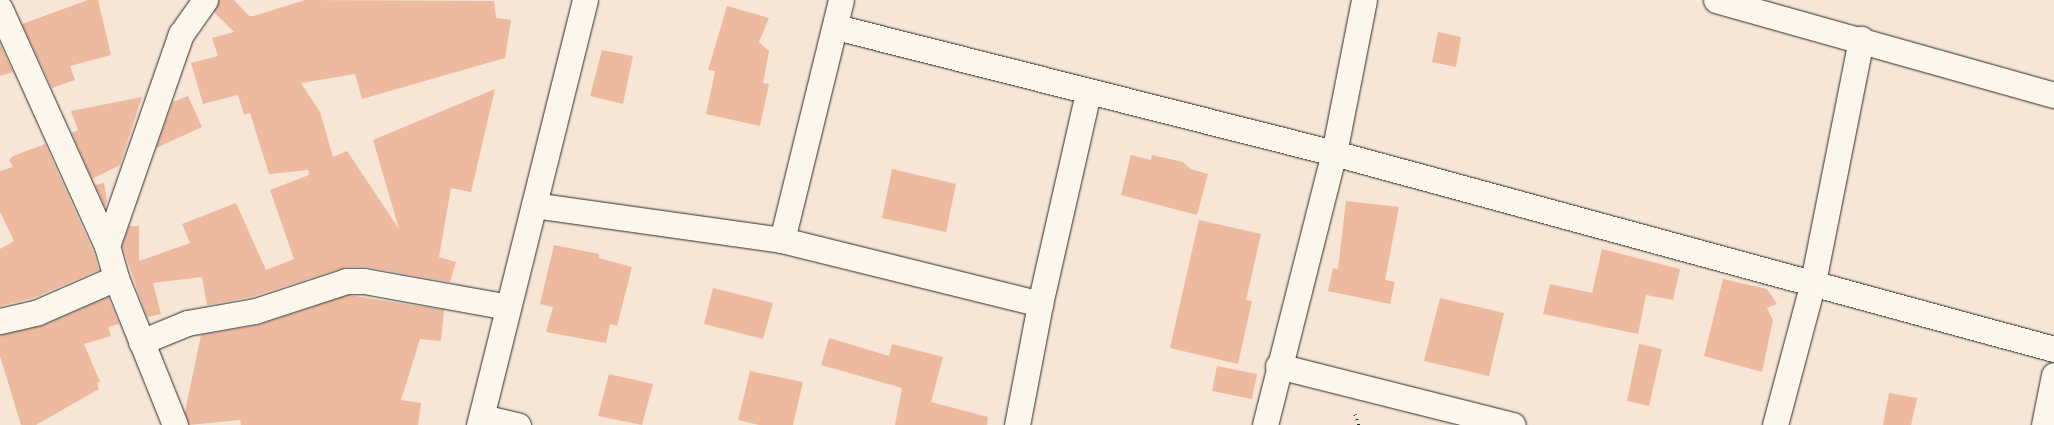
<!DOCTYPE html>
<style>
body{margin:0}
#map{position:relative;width:2054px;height:425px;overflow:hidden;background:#f7e5d5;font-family:"Balsamiq Sans",sans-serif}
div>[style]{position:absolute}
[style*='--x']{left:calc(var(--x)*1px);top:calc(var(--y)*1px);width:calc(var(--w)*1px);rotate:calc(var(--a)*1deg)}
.building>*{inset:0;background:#edba9f}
.path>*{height:3px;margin-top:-1.5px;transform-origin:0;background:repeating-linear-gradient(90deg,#2b2b2b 0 1px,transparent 0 5px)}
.roads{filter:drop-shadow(0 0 1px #2b2b2b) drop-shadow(0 0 1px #2b2b2b)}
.minor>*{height:25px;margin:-12.5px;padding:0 12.5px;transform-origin:12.5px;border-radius:12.5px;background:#fbf7ec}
span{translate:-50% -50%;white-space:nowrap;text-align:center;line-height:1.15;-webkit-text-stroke:5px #fbf7ec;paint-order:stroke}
</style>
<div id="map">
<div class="building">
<i style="clip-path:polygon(88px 0,98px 0,111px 55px,70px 66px,75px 80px,52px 88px,22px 24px)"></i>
<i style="clip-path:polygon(219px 0,234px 0,249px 16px,254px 16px,305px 0,494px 1px,496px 18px,511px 20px,505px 58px,362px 99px,355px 74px,301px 83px,320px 112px,333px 157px,347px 151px,399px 229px,373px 140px,495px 89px,471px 192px,451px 188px,439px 257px,456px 262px,450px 282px,367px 267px,346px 267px,251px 297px,207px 305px,202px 277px,153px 283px,161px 314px,147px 317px,122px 246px,129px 226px,139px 226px,139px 261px,190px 243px,182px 224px,236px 203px,266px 270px,294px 259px,270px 190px,309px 175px,308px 170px,269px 174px,250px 113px,244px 115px,238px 95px,203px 104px,191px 63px,218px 56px,212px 38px,234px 32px,214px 12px)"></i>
<i style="clip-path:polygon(727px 6px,769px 18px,759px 42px,769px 51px,763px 83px,769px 84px,760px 126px,706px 114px,715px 71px,708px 70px)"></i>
<i style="clip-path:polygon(1438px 32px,1461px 37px,1456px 67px,1432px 62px)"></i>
<i style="clip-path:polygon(0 44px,13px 72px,0 76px)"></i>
<i style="clip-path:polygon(602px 50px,633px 56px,623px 104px,590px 96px)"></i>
<i style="clip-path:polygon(188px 96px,202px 127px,156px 148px,173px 102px)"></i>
<i style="clip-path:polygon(142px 97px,120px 165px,92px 179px,72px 133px,78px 130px,71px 111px)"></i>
<i style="clip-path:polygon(45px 144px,93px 251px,99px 270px,33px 298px,0 306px,0 249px,14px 241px,0 212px,0 171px,13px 167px,9px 160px,13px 156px)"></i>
<i style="clip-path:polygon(1131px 155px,1151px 160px,1152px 155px,1183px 162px,1191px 169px,1208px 174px,1197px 215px,1121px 195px)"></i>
<i style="clip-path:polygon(892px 169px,956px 184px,946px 232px,882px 218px)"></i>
<i style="clip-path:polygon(104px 183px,107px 201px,105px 207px,95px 185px)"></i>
<i style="clip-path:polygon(1346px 201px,1399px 207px,1385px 280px,1395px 282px,1390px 304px,1328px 291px,1333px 268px,1338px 269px)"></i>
<i style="clip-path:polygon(1199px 220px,1261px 234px,1246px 300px,1252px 301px,1238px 364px,1170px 348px)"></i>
<i style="clip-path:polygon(554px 245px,599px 254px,599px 258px,632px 267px,617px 326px,610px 324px,606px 343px,546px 332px,553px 307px,540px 304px)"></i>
<i style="clip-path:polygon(1602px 249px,1680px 269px,1673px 300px,1646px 295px,1638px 334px,1543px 314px,1550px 284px,1592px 293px)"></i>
<i style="clip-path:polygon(1723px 279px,1767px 289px,1777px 304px,1767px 308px,1773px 320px,1762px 372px,1704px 356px)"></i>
<i style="clip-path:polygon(713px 288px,773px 303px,763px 339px,704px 324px)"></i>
<i style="clip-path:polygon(348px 295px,444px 310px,441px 341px,420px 339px,401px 400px,421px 403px,418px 425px,241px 425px,240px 420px,189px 425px,185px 412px,201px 335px,259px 325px)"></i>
<i style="clip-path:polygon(108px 297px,119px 324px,108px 327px,111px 336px,84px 344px,100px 382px,97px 383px,99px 389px,36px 425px,21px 425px,0 356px,0 335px,44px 325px)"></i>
<i style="clip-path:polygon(1440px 298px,1504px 313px,1489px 376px,1424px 361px)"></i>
<i style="clip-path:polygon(829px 338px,889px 356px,892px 344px,943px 357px,931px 402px,988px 417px,987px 425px,895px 425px,902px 388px,821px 365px)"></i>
<i style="clip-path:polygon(1639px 344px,1662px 349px,1649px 406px,1627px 401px)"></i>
<i style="clip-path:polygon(1217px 366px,1257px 374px,1252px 399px,1212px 391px)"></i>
<i style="clip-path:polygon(750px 371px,803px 382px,793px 425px,759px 425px,738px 420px)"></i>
<i style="clip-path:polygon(609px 374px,653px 384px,642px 425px,598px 416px)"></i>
<i style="clip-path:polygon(1889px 393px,1917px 398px,1911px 425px,1883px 425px)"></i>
</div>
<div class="path">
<i style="--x:1355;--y:414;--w:12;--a:70"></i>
</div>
<div class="roads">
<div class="minor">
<i style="--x:1716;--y:0;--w:351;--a:15.7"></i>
<i style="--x:0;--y:9;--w:260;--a:65.7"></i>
<i style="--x:107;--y:246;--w:33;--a:74"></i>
<i style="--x:116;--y:278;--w:158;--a:68.1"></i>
<i style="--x:836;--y:27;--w:514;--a:14.2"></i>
<i style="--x:1334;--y:153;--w:746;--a:15.23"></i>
<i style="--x:534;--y:205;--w:250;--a:8"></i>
<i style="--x:782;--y:240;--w:266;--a:13.9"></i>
<i style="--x:782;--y:240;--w:247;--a:-76.2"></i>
<i style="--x:107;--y:246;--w:225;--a:-70.8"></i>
<i style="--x:181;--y:34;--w:42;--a:-54.8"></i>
<i style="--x:0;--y:321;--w:39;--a:-13"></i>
<i style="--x:38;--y:312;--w:85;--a:-23.6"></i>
<i style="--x:141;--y:342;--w:50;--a:-22.4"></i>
<i style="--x:187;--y:323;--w:69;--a:-10"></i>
<i style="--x:255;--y:311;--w:96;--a:-18.2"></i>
<i style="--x:346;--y:281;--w:18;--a:0"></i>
<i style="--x:364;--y:281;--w:146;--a:10.2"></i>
<i style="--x:1278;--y:366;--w:242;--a:14.1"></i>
<i style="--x:482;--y:417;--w:37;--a:13"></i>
<i style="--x:479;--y:425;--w:438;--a:-76"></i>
<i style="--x:1017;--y:425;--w:123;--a:-79.2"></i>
<i style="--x:1040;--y:304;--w:217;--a:-77.2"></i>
<i style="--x:1265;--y:425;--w:281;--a:-75.8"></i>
<i style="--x:1334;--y:153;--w:156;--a:-78.9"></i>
<i style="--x:1775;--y:425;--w:148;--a:-75.1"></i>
<i style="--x:1813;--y:282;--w:248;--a:-78.8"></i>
<i style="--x:2044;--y:425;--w:51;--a:-78.7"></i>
</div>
</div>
</div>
